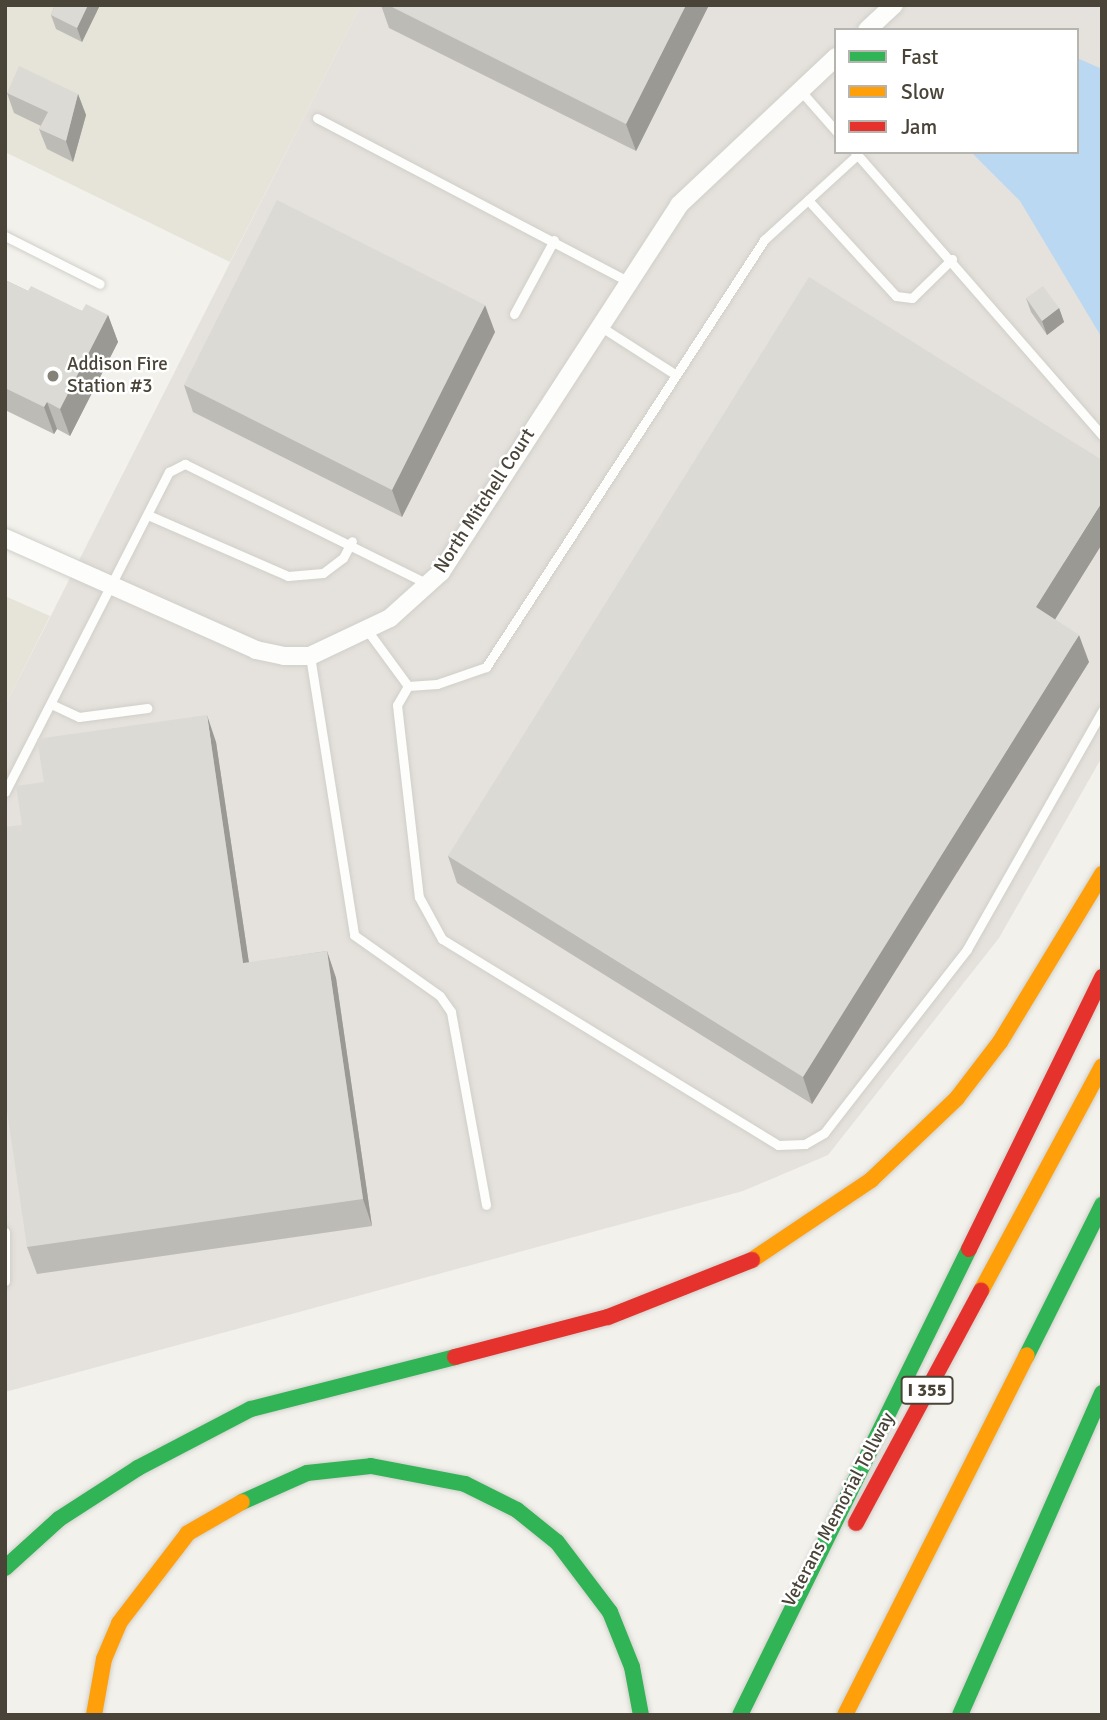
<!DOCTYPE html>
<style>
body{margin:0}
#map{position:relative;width:1107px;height:1720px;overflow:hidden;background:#f2f1ec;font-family:Signika,sans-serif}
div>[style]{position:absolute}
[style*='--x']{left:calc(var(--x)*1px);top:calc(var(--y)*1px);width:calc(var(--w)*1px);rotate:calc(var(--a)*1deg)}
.residential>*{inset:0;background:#e6e3d9}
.industrial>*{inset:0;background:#e5e1dc}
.water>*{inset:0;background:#bbd8f2}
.roads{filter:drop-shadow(0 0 2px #d0cfc9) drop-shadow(0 0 2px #d0cfc9)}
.lane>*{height:9px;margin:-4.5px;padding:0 4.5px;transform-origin:4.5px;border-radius:4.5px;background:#fdfdfc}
.street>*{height:18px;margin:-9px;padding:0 9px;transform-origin:9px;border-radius:9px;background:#fdfdfc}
.fast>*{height:16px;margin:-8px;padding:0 8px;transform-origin:8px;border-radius:8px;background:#30b455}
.slow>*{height:16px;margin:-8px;padding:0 8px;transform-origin:8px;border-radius:8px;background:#ff9f0a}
.jam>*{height:16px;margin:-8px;padding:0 8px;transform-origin:8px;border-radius:8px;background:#e5322d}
.wall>*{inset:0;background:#bdbbb6}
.shaded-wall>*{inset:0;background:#9a9994}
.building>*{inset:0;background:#dcdad4}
.dots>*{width:19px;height:19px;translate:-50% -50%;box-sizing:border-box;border:4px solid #fff;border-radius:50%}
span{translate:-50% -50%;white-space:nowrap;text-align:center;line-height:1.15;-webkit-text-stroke:5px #fff;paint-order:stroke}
.shield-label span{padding:2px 5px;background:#fff;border:2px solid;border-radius:5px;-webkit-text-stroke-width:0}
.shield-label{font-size:18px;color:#494437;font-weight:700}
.poi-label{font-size:19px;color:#494437}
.left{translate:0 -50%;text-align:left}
.street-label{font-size:19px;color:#494437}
.frame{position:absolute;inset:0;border:7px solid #494437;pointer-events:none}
.legend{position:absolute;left:834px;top:28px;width:245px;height:126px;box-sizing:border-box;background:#fff;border:2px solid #b6b4af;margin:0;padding:9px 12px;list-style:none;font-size:21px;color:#494437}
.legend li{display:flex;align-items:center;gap:14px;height:35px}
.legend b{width:35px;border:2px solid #b6b4af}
</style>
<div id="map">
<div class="residential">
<i style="clip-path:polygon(5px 5px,361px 5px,230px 262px,5px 152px)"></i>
<i style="clip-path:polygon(5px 596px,50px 616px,5px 706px)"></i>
</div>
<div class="industrial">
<i style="clip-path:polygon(evenodd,361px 5px,1102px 5px,1102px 757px,999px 938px,828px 1155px,743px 1191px,5px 1392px,5px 706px,361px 5px,836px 30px,1077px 30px,1077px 152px,836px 152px,836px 30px)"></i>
</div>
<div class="water">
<i style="clip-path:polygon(1077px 58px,1102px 69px,1102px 338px,1020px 201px,971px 152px,1077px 152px)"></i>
</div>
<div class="roads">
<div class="lane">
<i style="--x:800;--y:90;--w:55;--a:48.7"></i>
<i style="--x:317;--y:118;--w:349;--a:27.7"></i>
<i style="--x:855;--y:152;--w:376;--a:48.9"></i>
<i style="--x:808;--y:200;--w:130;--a:47.5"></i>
<i style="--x:896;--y:296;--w:16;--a:7"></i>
<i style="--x:912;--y:298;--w:56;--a:-44.3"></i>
<i style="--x:5;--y:236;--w:106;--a:26.8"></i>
<i style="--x:514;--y:314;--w:84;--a:-61.6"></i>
<i style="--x:598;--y:325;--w:89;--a:32.6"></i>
<i style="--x:148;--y:515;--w:153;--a:23.5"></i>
<i style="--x:288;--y:576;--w:35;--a:-5"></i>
<i style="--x:323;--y:573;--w:25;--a:-37"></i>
<i style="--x:343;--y:558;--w:19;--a:-62"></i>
<i style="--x:367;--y:630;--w:69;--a:53.8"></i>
<i style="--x:408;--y:686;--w:29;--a:-4"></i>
<i style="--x:437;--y:684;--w:52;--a:-19.1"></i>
<i style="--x:486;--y:667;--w:510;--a:-56.93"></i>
<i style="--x:764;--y:240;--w:126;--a:-42.4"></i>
<i style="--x:310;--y:656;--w:282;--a:81"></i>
<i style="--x:354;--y:935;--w:105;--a:35.3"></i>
<i style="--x:440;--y:996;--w:19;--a:55"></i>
<i style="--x:451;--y:1012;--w:196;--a:79.7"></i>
<i style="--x:408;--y:686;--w:22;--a:120"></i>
<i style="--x:397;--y:705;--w:193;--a:83.5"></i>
<i style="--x:419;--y:897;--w:48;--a:61.3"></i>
<i style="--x:442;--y:939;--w:394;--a:31.5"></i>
<i style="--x:778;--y:1145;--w:27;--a:-2"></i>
<i style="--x:805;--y:1144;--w:22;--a:-30"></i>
<i style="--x:824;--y:1133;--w:233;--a:-52.1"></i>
<i style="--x:967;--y:949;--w:274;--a:-60.4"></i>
<i style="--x:51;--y:704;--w:31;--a:25"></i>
<i style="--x:79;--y:717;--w:69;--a:-7.5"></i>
<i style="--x:5;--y:792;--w:360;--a:-62.9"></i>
<i style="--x:169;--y:472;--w:18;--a:-27"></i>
<i style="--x:185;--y:464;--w:271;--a:26.3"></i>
<i style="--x:5;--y:1232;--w:49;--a:90"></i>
</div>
<div class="street">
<i style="--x:867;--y:30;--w:37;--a:-43"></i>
<i style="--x:5;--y:538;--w:275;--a:24"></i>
<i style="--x:256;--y:650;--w:29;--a:12"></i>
<i style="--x:284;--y:656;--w:26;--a:0"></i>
<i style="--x:310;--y:656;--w:89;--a:-25.4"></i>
<i style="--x:390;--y:618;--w:69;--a:-42"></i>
<i style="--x:441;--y:572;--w:437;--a:-57"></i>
<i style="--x:679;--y:205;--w:216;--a:-43.3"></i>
</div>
<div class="fast">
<i style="--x:1027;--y:1355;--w:168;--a:-63.4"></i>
<i style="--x:242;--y:1502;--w:71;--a:-24"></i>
<i style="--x:307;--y:1473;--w:64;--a:-6.2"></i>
<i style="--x:371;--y:1466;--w:96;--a:10.8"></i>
<i style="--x:465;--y:1484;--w:58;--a:26.6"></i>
<i style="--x:517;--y:1510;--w:51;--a:38.7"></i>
<i style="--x:557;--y:1542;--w:88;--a:52.9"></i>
<i style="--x:610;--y:1612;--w:59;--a:68.2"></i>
<i style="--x:632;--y:1667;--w:49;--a:79.4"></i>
<i style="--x:5;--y:1568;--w:73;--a:-42.2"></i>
<i style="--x:59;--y:1519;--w:94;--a:-32.8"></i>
<i style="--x:138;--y:1468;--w:127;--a:-27.6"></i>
<i style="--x:251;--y:1409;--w:211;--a:-14.3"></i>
<i style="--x:740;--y:1715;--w:519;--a:-63.83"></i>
<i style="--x:960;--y:1715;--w:352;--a:-66.2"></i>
</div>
<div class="slow">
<i style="--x:752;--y:1260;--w:143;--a:-33.9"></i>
<i style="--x:871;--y:1180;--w:119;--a:-43.6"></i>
<i style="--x:957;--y:1098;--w:71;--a:-52.5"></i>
<i style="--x:1000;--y:1042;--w:197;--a:-58.7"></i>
<i style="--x:981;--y:1291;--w:255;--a:-61.7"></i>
<i style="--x:94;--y:1715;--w:57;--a:-79.9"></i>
<i style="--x:104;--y:1659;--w:39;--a:-67"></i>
<i style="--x:119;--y:1623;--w:113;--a:-52.5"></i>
<i style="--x:188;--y:1533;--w:62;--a:-29.9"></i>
<i style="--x:845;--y:1715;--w:403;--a:-63.2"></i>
</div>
<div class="jam">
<i style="--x:969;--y:1249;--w:303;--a:-63.9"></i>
<i style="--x:455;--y:1357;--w:158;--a:-14.7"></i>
<i style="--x:608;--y:1317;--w:155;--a:-21.6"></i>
<i style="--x:856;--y:1523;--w:264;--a:-61.7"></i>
</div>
</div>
<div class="wall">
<i style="clip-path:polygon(55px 5px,100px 5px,82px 42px,56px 29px,51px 15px)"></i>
<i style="clip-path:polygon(381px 5px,709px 5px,636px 151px,389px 28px)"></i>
<i style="clip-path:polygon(7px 93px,78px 94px,86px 115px,73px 162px,47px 149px,39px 129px,41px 126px,14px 113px)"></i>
<i style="clip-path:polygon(5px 280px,28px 291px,82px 311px,108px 315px,118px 342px,70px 436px,57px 429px,54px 434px,5px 410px)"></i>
<i style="clip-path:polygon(1026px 298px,1059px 308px,1064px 322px,1047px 335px,1031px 312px)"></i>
<i style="clip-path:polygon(495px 332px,402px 517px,193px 412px,184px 385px)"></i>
<i style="clip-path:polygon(1102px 544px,1055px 619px,1089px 662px,812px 1104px,457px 883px,448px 856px)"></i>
<i style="clip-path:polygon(216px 742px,249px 963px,327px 951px,336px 978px,372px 1226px,37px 1274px,27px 1247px,22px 825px,44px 782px)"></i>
</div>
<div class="shaded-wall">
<i style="clip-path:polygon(88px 5px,100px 5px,82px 42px,77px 28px)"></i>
<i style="clip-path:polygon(686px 5px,709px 5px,636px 151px,626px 124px)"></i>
<i style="clip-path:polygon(78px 94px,86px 115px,73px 162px,66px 141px)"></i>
<i style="clip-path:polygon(485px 305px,495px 332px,402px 517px,392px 490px)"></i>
<i style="clip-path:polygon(1059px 308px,1064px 322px,1047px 335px,1042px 321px)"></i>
<i style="clip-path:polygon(108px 315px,118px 342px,70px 436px,60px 409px)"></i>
<i style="clip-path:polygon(47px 402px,57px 429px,54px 434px,44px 407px)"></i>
<i style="clip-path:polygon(1102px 502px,1102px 544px,1046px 634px,1036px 607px)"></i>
<i style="clip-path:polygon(1079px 635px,1089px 662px,812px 1104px,803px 1077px)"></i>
<i style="clip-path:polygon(207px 715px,216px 742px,253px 990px,243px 963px)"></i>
<i style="clip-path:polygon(327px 951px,336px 978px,372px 1226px,363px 1199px)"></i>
</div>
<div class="building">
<i style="clip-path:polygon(55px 5px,88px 5px,77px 28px,51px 15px)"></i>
<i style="clip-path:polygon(388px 5px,686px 5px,626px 124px)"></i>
<i style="clip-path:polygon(19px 66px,78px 94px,66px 141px,39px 129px,48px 112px,7px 93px)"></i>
<i style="clip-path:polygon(277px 200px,485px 305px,392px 490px,184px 385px)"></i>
<i style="clip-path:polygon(809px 277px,1102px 460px,1102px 502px,1036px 607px,1079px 635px,803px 1077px,448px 856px)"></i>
<i style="clip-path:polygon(5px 280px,28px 291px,31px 286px,82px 311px,86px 304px,108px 315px,60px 409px,47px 402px,44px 407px,5px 388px)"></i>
<i style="clip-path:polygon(1043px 286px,1059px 308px,1042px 321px,1026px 298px)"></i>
<i style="clip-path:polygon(207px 715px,243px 963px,327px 951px,363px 1199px,27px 1247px,5px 1097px,5px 827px,22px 825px,16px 786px,44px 782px,37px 739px)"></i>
</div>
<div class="dots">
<i style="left:53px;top:376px;background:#848176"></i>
</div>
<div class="shield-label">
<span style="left:927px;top:1390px">I 355</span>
</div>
<div class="poi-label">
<span class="left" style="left:67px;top:376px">Addison Fire<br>Station #3</span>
</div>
<div class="street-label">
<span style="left:485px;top:501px;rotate:-57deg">North Mitchell Court</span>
<span style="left:839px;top:1510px;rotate:-62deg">Veterans Memorial Tollway</span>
</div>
<div class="frame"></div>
<ul class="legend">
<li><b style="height:9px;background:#30b455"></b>Fast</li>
<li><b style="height:9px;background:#ff9f0a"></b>Slow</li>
<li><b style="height:9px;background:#e5322d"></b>Jam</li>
</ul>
</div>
